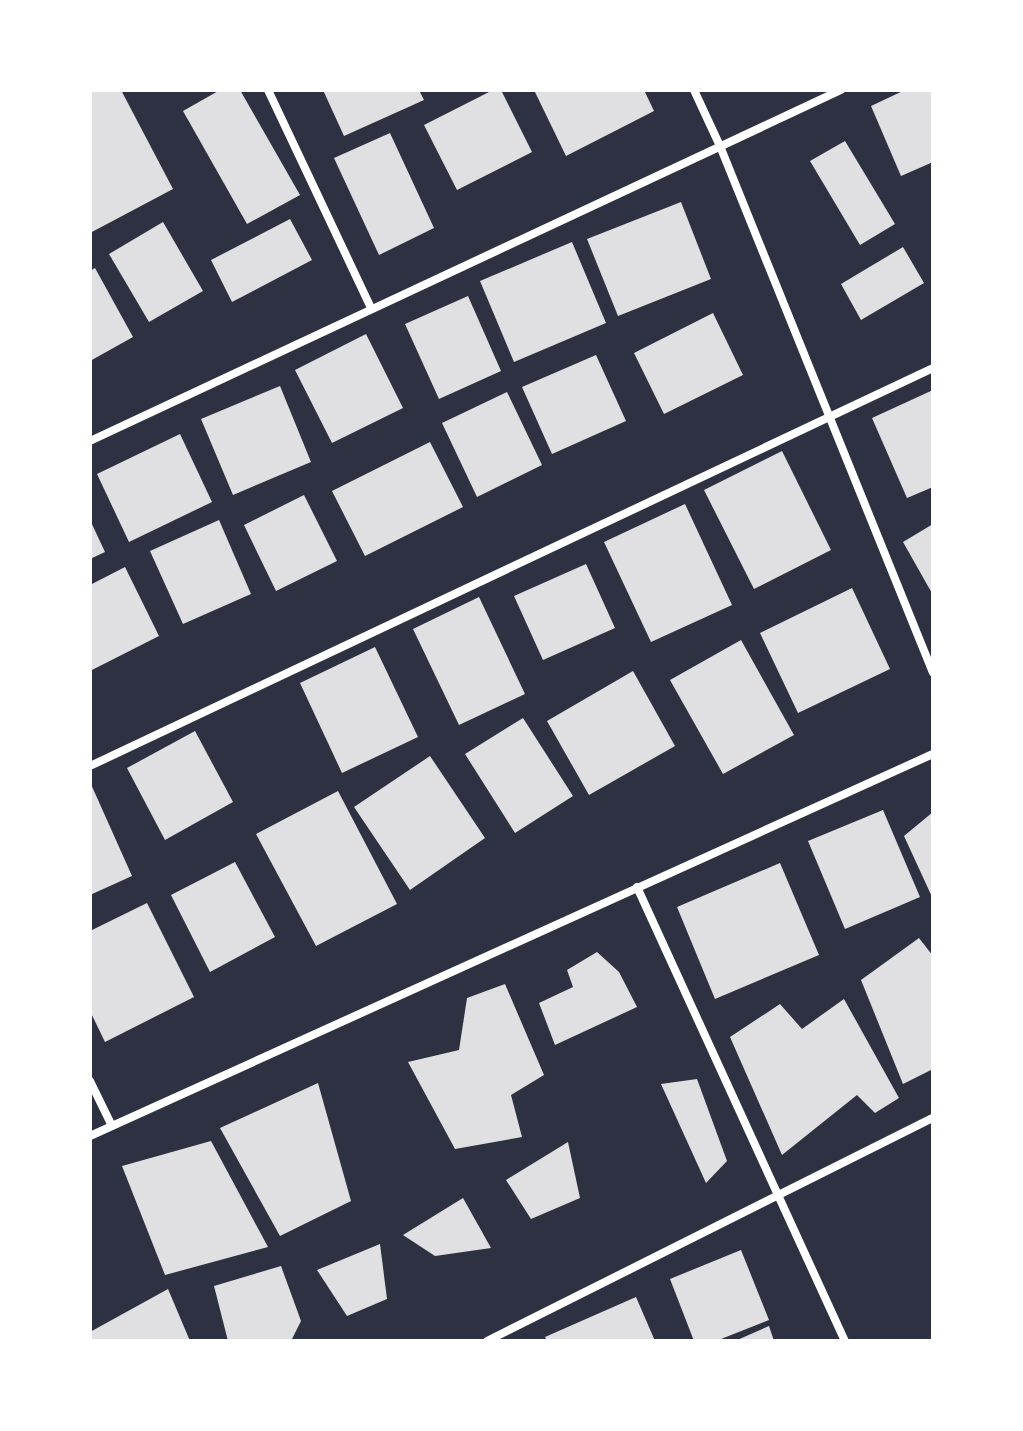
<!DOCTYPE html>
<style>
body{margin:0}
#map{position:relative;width:1023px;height:1431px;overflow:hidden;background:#2d3142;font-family:Barlow,sans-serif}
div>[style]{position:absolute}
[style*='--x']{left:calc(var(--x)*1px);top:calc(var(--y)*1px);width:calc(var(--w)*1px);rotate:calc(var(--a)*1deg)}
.building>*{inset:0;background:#e0e0e3}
.minor>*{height:8px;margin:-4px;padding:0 4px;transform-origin:4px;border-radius:4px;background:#fff}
span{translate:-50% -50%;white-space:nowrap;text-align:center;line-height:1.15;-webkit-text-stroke:8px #fff;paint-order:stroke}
.frame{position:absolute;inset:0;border:92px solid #fff;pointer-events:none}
</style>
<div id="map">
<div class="building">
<i style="clip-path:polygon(90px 90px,121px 90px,173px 189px,90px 233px)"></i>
<i style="clip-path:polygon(220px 90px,240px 90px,300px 195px,247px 224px,183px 111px)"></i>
<i style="clip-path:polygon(323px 90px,419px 90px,424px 100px,344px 136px)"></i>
<i style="clip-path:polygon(493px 90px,501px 90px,532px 152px,457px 190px,424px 125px)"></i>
<i style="clip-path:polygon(534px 90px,644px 90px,654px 111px,566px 156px)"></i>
<i style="clip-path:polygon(905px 90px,933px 90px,933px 162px,901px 176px,871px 106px)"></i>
<i style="clip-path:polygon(390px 133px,434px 228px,379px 255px,334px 158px)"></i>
<i style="clip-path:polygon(845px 141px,895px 224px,860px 245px,810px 161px)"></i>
<i style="clip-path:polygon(681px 202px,711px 279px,618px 316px,587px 239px)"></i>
<i style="clip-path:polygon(290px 219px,312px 260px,232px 302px,211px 260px)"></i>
<i style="clip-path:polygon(163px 222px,203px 291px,149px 322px,109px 254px)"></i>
<i style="clip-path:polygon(572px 242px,606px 323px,514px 362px,480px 281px)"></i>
<i style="clip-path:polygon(903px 247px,924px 283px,861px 320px,841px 284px)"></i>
<i style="clip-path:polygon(95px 268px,133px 337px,90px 361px,90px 271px)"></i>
<i style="clip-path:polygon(468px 296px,501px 371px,439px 399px,405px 324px)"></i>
<i style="clip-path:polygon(713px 313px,743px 375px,664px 414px,634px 353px)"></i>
<i style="clip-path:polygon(366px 334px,403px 408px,332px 443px,295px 370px)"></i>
<i style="clip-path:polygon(596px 355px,626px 421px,552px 454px,522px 387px)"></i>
<i style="clip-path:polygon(280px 386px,311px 462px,233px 495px,201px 419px)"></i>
<i style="clip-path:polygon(933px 390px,933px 487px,907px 498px,872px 418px)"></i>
<i style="clip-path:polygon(507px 392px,542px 465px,477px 497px,442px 423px)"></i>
<i style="clip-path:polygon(180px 434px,212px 502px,129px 542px,97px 474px)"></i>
<i style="clip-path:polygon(430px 442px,463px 507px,365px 556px,332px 491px)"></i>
<i style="clip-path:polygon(782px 451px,831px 550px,754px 589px,704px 490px)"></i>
<i style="clip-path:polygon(304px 495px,337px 561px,276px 591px,244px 525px)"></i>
<i style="clip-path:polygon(685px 504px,732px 605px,651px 642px,604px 542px)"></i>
<i style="clip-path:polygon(90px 520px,105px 552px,90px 559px)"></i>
<i style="clip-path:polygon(219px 520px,251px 594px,183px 624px,150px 551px)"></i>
<i style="clip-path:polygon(933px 524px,933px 595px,903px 542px)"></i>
<i style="clip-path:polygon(586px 564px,615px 628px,543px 660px,514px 596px)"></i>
<i style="clip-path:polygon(125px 567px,159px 636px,90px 671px,90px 585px)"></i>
<i style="clip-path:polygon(852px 588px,890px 669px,798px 713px,760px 633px)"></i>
<i style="clip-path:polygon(479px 597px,525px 694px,459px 725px,413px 629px)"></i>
<i style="clip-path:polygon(741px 640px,794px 735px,723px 774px,670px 680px)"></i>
<i style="clip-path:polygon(375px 647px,418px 737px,342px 773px,300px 683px)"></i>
<i style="clip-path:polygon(633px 671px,675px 746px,589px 795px,547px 721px)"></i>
<i style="clip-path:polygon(523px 718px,573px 796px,515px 833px,465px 754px)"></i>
<i style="clip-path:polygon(195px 731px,233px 802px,165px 840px,127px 768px)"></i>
<i style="clip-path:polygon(430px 756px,485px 838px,410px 890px,354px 807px)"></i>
<i style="clip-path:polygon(90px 782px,132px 876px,90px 895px)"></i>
<i style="clip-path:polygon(338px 791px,397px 904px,316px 946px,256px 834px)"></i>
<i style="clip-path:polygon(883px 810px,920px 897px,845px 929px,808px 841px)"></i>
<i style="clip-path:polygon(933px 812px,933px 899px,904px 836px)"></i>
<i style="clip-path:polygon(235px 862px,275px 937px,210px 972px,171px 895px)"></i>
<i style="clip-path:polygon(780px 863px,819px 955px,715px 999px,677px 907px)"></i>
<i style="clip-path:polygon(147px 903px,194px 997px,105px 1042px,90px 1011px,90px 931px)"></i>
<i style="clip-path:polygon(919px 938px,933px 956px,933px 1069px,903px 1084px,861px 980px)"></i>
<i style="clip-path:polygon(597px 952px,619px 972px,637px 1007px,555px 1045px,539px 1003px,573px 987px,567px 970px)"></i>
<i style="clip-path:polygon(505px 984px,544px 1075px,511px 1095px,522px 1137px,455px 1149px,408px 1062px,459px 1050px,467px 998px)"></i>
<i style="clip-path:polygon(844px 999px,899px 1098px,875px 1113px,857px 1095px,782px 1155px,730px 1037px,780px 1004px,802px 1029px)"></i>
<i style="clip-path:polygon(697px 1079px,727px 1161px,706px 1183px,661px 1084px)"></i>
<i style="clip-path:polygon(318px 1083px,351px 1201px,280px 1236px,220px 1128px)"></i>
<i style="clip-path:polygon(211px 1141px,268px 1247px,165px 1275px,122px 1166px)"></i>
<i style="clip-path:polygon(568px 1142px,580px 1198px,531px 1219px,506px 1180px)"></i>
<i style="clip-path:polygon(463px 1198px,491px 1248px,435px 1256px,403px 1235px)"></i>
<i style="clip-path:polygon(380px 1244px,387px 1299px,347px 1316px,317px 1270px)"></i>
<i style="clip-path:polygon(741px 1250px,769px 1320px,716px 1341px,694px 1341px,670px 1279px)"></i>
<i style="clip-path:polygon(281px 1266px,301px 1321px,291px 1341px,228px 1341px,214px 1286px)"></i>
<i style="clip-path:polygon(168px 1289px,190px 1341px,90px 1341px,90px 1332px)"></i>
<i style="clip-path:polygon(636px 1297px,655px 1341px,547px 1341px,545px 1337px)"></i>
<i style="clip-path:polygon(769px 1326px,774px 1341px,735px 1341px)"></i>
</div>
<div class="minor">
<i style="--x:268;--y:90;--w:241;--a:64.7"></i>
<i style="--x:694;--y:90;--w:62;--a:65.1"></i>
<i style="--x:720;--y:146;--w:568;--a:67.99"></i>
<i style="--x:90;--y:441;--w:829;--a:-25.05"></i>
<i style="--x:90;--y:766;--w:932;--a:-25.27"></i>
<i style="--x:637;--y:887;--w:499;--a:65.4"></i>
<i style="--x:90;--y:1081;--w:50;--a:63.9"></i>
<i style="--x:90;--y:1136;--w:926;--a:-24.38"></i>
<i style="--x:487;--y:1341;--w:499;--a:-26.6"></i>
</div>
<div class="frame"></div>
</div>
